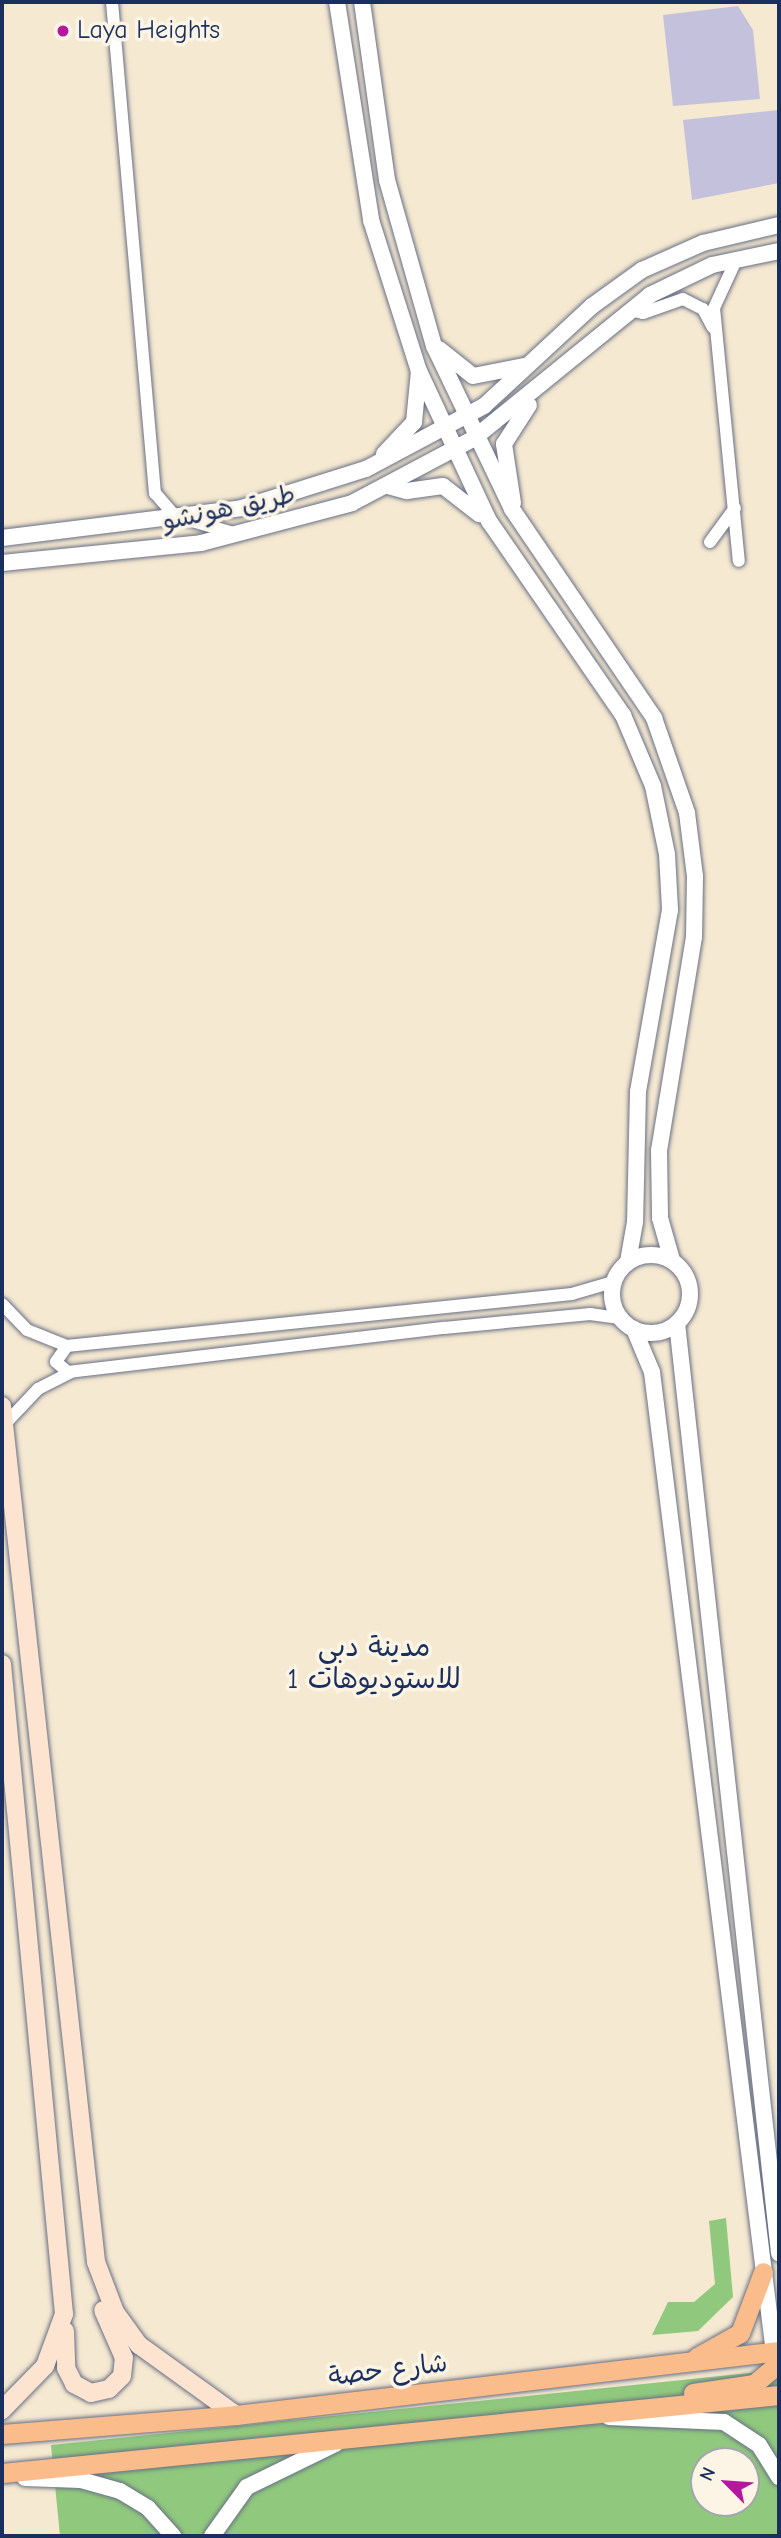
<!DOCTYPE html>
<meta charset="utf-8">
<style>
body{margin:0}
#map{position:relative;width:781px;height:2538px;overflow:hidden;background:#f6e9d1;font-family:"Comic Neue","Playpen Sans Arabic",sans-serif}
div>[style]{position:absolute}
[style*='--x']{left:calc(var(--x)*1px);top:calc(var(--y)*1px);width:calc(var(--w)*1px);rotate:calc(var(--a)*1deg)}
.industrial>*{inset:0;background:#c3c1db}
.green>*{inset:0;background:#90c97d}
.roads{filter:drop-shadow(0 0 2px #687086) drop-shadow(0 0 2px #687086)}
.minor>*{height:12px;margin:-6px;padding:0 6px;transform-origin:6px;border-radius:6px;background:#fff}
.tertiary>*{height:16px;margin:-8px;padding:0 8px;transform-origin:8px;border-radius:8px;background:#fff}
.tertiary>.ring{margin:-8px;padding:0;box-sizing:content-box;background:none;border:16px solid #fff;border-radius:50%}
.secondary>*{height:18px;margin:-9px;padding:0 9px;transform-origin:9px;border-radius:9px;background:#fde4d0}
.primary>*{height:19px;margin:-9.5px;padding:0 9.5px;transform-origin:9.5px;border-radius:9.5px;background:#f9bc8a}
.dots>*{width:19px;height:19px;translate:-50% -50%;box-sizing:border-box;border:4px solid #fcf5e5;border-radius:50%}
span{translate:-50% -50%;white-space:nowrap;text-align:center;line-height:1.15;-webkit-text-stroke:7px #fcf5e5;paint-order:stroke}
.poi-label{font-size:26px;color:#1b2f5e}
.left{translate:0 -50%;text-align:left}
.street-label{font-size:26px;color:#1b2f5e}
.neighbourhood-label{font-size:28px;color:#1b2f5e}
.frame{position:absolute;inset:0;border:4px solid #1b2f5e;pointer-events:none}
.north{position:absolute;left:690px;top:2447px;width:70px;height:70px;box-sizing:border-box;background:#fcf5e5;border:2px solid #a2a6af;border-radius:50%;rotate:295deg;font-size:19px;font-weight:700;line-height:28px;text-align:center;color:#1b2f5e}
.north::after{content:'';display:block;margin:auto;width:24px;height:32px;background:#b5179e;clip-path:polygon(50% 0,100% 100%,50% 72%,0 100%)}
</style>
<div id="map">
<div class="industrial">
<i style="clip-path:polygon(738px 6px,753px 30px,760px 99px,673px 106px,663px 15px)"></i>
<i style="clip-path:polygon(779px 110px,779px 183px,692px 200px,683px 120px)"></i>
</div>
<div class="green">
<i style="clip-path:polygon(726px 2218px,733px 2297px,698px 2331px,652px 2335px,668px 2302px,694px 2302px,715px 2284px,709px 2221px)"></i>
<i style="clip-path:polygon(evenodd,779px 2370px,779px 2536px,60px 2536px,51px 2445px,779px 2370px,704px 2461px,746px 2461px,746px 2503px,704px 2503px,704px 2461px)"></i>
</div>
<div class="roads">
<div class="minor">
<i style="--x:112;--y:2;--w:493;--a:85"></i>
<i style="--x:155;--y:493;--w:30;--a:49"></i>
<i style="--x:175;--y:516;--w:60;--a:16.3"></i>
<i style="--x:737;--y:258;--w:55;--a:114.7"></i>
<i style="--x:714;--y:308;--w:254;--a:84.4"></i>
<i style="--x:629;--y:310;--w:14;--a:12"></i>
<i style="--x:643;--y:313;--w:42;--a:-19.3"></i>
<i style="--x:683;--y:299;--w:22;--a:27"></i>
<i style="--x:703;--y:309;--w:21;--a:62"></i>
<i style="--x:710;--y:542;--w:42;--a:-53.7"></i>
<i style="--x:613;--y:1282;--w:43;--a:163.7"></i>
<i style="--x:572;--y:1294;--w:508;--a:174.12"></i>
<i style="--x:67;--y:1346;--w:19;--a:125"></i>
<i style="--x:56;--y:1362;--w:16;--a:40"></i>
<i style="--x:68;--y:1372;--w:379;--a:-6.7"></i>
<i style="--x:444;--y:1328;--w:147;--a:-5.5"></i>
<i style="--x:590;--y:1314;--w:30;--a:8"></i>
<i style="--x:2;--y:1304;--w:36;--a:46"></i>
<i style="--x:27;--y:1330;--w:43;--a:21.8"></i>
<i style="--x:4;--y:1425;--w:50;--a:-46.6"></i>
<i style="--x:38;--y:1389;--w:37;--a:-27"></i>
</div>
<div class="tertiary">
<i style="--x:337;--y:2;--w:221;--a:81.1"></i>
<i style="--x:371;--y:220;--w:158;--a:72.4"></i>
<i style="--x:419;--y:371;--w:166;--a:65"></i>
<i style="--x:489;--y:521;--w:236;--a:55.4"></i>
<i style="--x:623;--y:715;--w:77;--a:67.1"></i>
<i style="--x:653;--y:786;--w:69;--a:78.4"></i>
<i style="--x:667;--y:854;--w:56;--a:86.9"></i>
<i style="--x:670;--y:910;--w:185;--a:100"></i>
<i style="--x:638;--y:1092;--w:130;--a:91.3"></i>
<i style="--x:635;--y:1222;--w:40;--a:100"></i>
<i style="--x:362;--y:2;--w:180;--a:82"></i>
<i style="--x:387;--y:180;--w:173;--a:74.2"></i>
<i style="--x:434;--y:346;--w:181;--a:64.4"></i>
<i style="--x:512;--y:509;--w:253;--a:55.8"></i>
<i style="--x:654;--y:718;--w:101;--a:70.8"></i>
<i style="--x:687;--y:813;--w:64;--a:82.8"></i>
<i style="--x:695;--y:876;--w:61;--a:90.9"></i>
<i style="--x:694;--y:937;--w:217;--a:99.3"></i>
<i style="--x:659;--y:1151;--w:67;--a:89.1"></i>
<i style="--x:660;--y:1218;--w:44;--a:74.1"></i>
<i style="--x:439;--y:349;--w:43;--a:38.5"></i>
<i style="--x:473;--y:376;--w:53;--a:-10.9"></i>
<i style="--x:384;--y:454;--w:44;--a:-46.8"></i>
<i style="--x:414;--y:422;--w:51;--a:-84.4"></i>
<i style="--x:388;--y:486;--w:20;--a:15"></i>
<i style="--x:407;--y:491;--w:36;--a:-8"></i>
<i style="--x:443;--y:486;--w:46;--a:37.9"></i>
<i style="--x:513;--y:503;--w:60;--a:-98.7"></i>
<i style="--x:504;--y:444;--w:46;--a:-57.3"></i>
<i style="--x:2;--y:538;--w:242;--a:-7.1"></i>
<i style="--x:242;--y:508;--w:130;--a:-17.5"></i>
<i style="--x:366;--y:469;--w:134;--a:-28.1"></i>
<i style="--x:484;--y:406;--w:147;--a:-42.8"></i>
<i style="--x:592;--y:306;--w:62;--a:-35.8"></i>
<i style="--x:642;--y:270;--w:67;--a:-23.9"></i>
<i style="--x:703;--y:243;--w:78;--a:-13.3"></i>
<i style="--x:2;--y:563;--w:200;--a:-5.7"></i>
<i style="--x:201;--y:543;--w:156;--a:-14.8"></i>
<i style="--x:352;--y:503;--w:137;--a:-27.9"></i>
<i style="--x:473;--y:439;--w:228;--a:-39.1"></i>
<i style="--x:650;--y:295;--w:69;--a:-25.8"></i>
<i style="--x:712;--y:265;--w:68;--a:-11.8"></i>
<i class="ring" style="left:612px;top:1255px;width:62px;height:62px"></i>
<i style="--x:677;--y:1323;--w:936;--a:83.74"></i>
<i style="--x:634;--y:1329;--w:47;--a:67.3"></i>
<i style="--x:652;--y:1372;--w:997;--a:82.91"></i>
<i style="--x:609;--y:2417;--w:115;--a:2.5"></i>
<i style="--x:724;--y:2422;--w:42;--a:33.3"></i>
<i style="--x:759;--y:2445;--w:38;--a:58"></i>
<i style="--x:25;--y:2478;--w:56;--a:2"></i>
<i style="--x:81;--y:2480;--w:41;--a:15.8"></i>
<i style="--x:120;--y:2491;--w:33;--a:31"></i>
<i style="--x:148;--y:2508;--w:38;--a:48"></i>
<i style="--x:212;--y:2536;--w:60;--a:-54.5"></i>
<i style="--x:247;--y:2487;--w:98;--a:-26"></i>
</div>
<div class="secondary">
<i style="--x:2;--y:1406;--w:861;--a:83.73"></i>
<i style="--x:96;--y:2262;--w:53;--a:69.2"></i>
<i style="--x:115;--y:2312;--w:41;--a:54"></i>
<i style="--x:139;--y:2345;--w:120;--a:35.8"></i>
<i style="--x:2;--y:1664;--w:653;--a:84.55"></i>
<i style="--x:64;--y:2314;--w:55;--a:110.1"></i>
<i style="--x:45;--y:2366;--w:62;--a:134.3"></i>
<i style="--x:65;--y:2331;--w:37;--a:88"></i>
<i style="--x:66;--y:2368;--w:18;--a:63"></i>
<i style="--x:74;--y:2384;--w:19;--a:28"></i>
<i style="--x:91;--y:2393;--w:18;--a:-13"></i>
<i style="--x:109;--y:2389;--w:18;--a:-45"></i>
<i style="--x:122;--y:2376;--w:18;--a:-84"></i>
<i style="--x:124;--y:2358;--w:52;--a:-113.6"></i>
</div>
<div class="primary">
<i style="--x:697;--y:2357;--w:49;--a:-29.2"></i>
<i style="--x:740;--y:2333;--w:65;--a:-69.3"></i>
<i style="--x:693;--y:2393;--w:62;--a:-8.4"></i>
<i style="--x:754;--y:2384;--w:33;--a:-40"></i>
<i style="--x:2;--y:2434;--w:235;--a:-4.6"></i>
<i style="--x:236;--y:2415;--w:547;--a:-6.72"></i>
<i style="--x:2;--y:2473;--w:781;--a:-5.73"></i>
</div>
</div>
<div class="dots">
<i style="left:63px;top:31px;background:#b5179e"></i>
</div>
<div class="poi-label">
<span class="left" style="left:77px;top:31px">Laya Heights</span>
</div>
<div class="street-label">
<span style="left:229px;top:509px;rotate:-12deg">طريق هونشو</span>
<span style="left:388px;top:2371px;rotate:-7deg">شارع حصة</span>
</div>
<div class="neighbourhood-label">
<span style="left:374px;top:1663px">مدينة دبي<br>للاستوديوهات 1</span>
</div>
<div class="frame"></div>
<div class="north">N</div>
</div>
